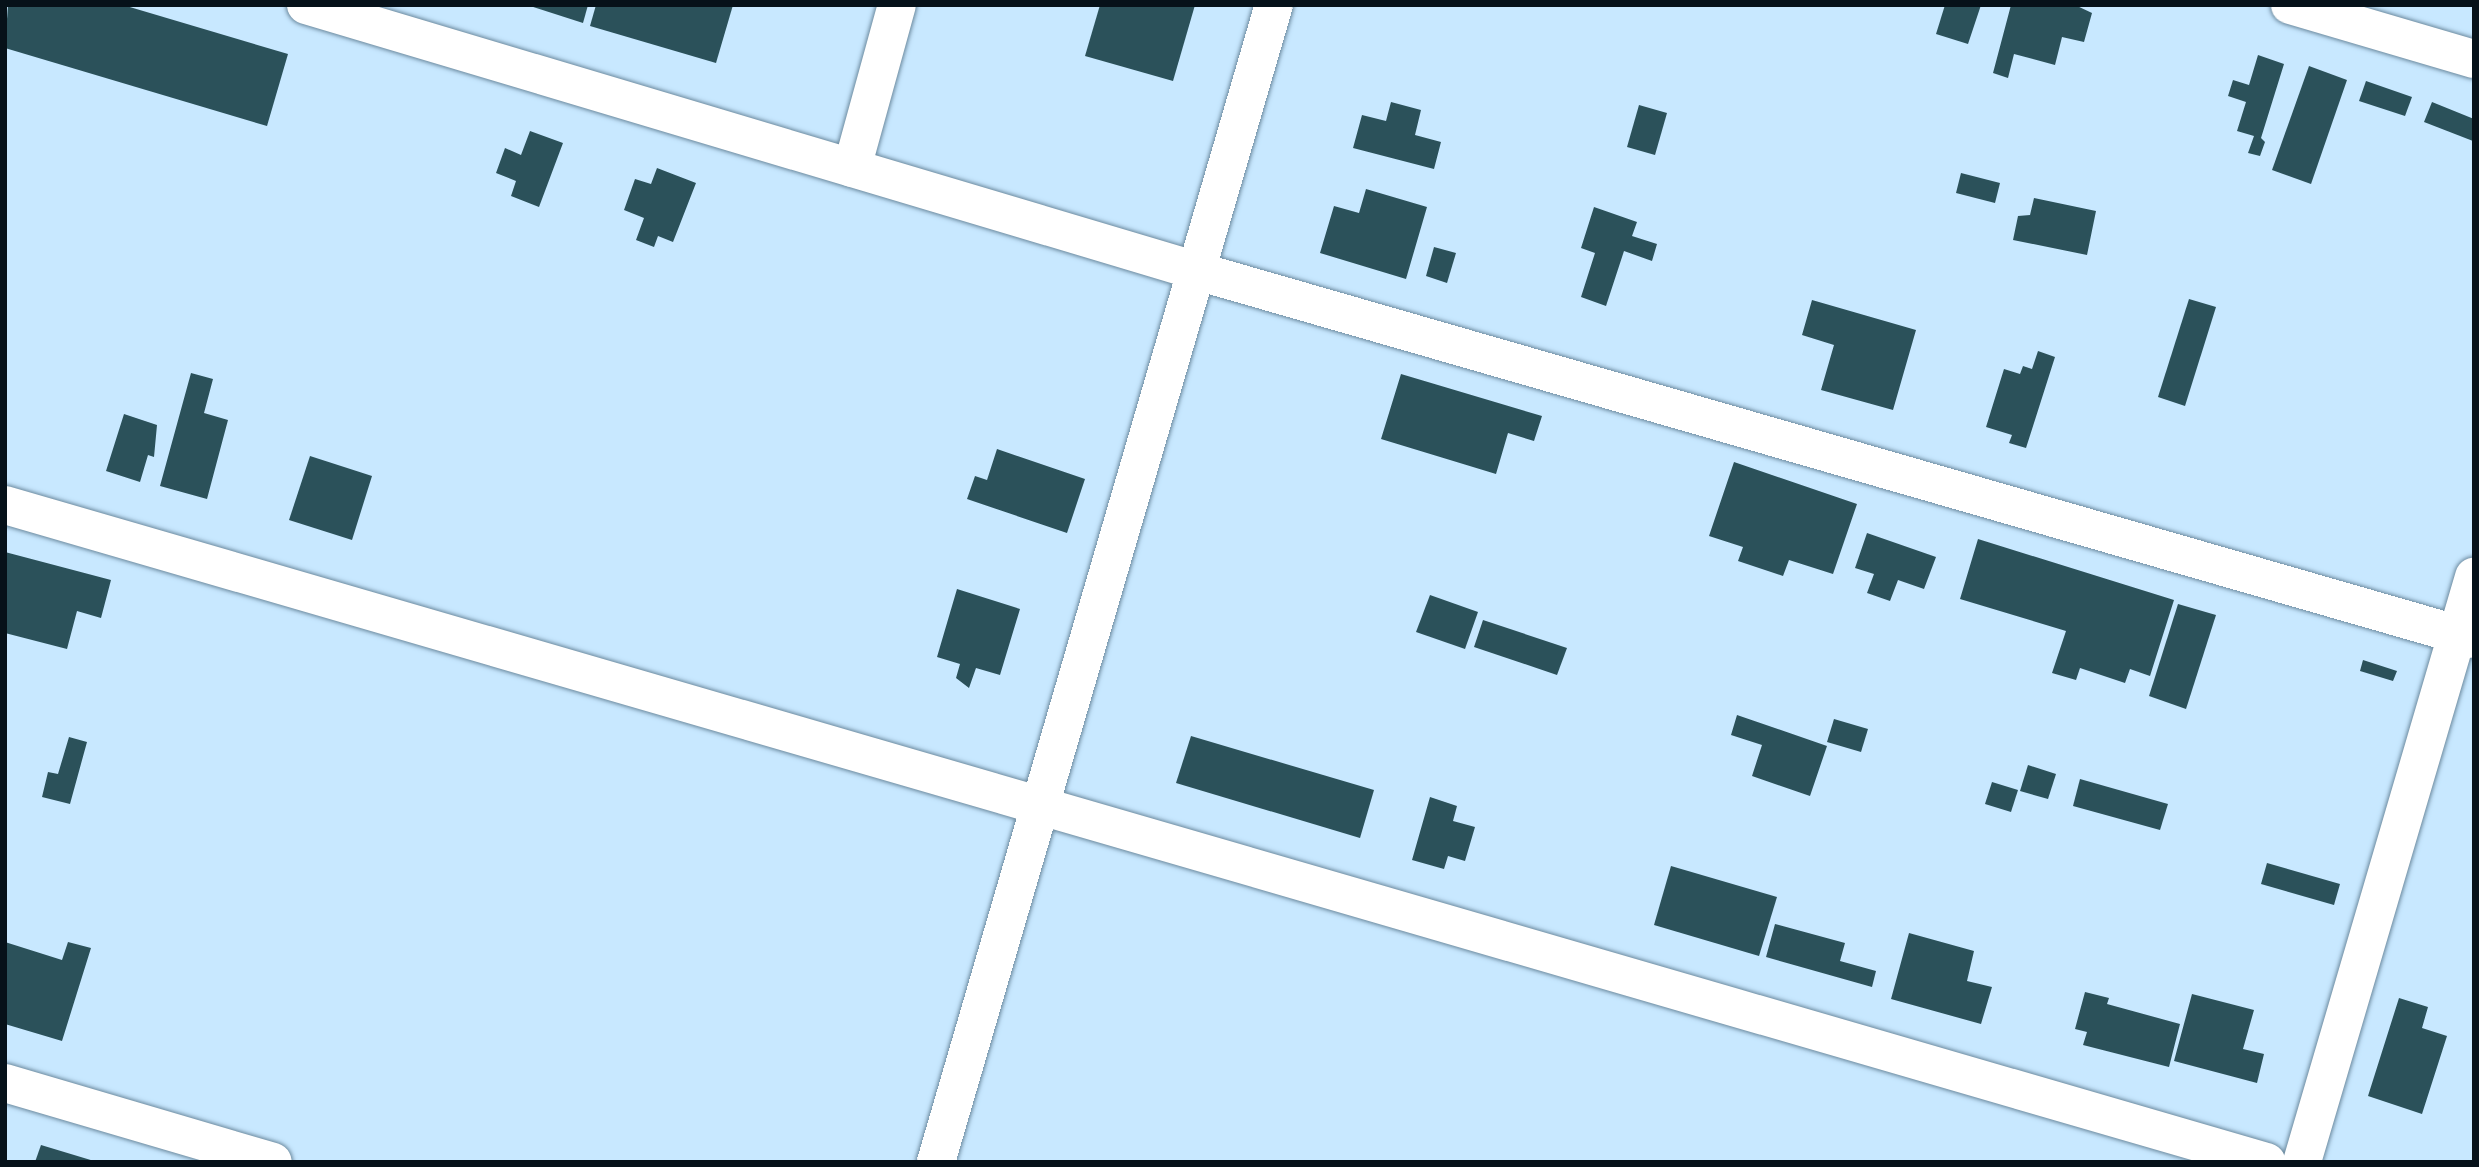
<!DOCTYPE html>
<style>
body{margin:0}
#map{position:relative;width:2479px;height:1167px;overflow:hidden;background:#c8e8ff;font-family:Arial,sans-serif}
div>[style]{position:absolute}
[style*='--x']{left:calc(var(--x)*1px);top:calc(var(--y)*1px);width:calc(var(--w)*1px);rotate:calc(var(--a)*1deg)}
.building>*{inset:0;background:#2b515a}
.roads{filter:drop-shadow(0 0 2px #6c8a9f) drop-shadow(0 0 2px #6c8a9f)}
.street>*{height:38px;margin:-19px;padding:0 19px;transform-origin:19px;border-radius:19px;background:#fff}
.secondary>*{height:38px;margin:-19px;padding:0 19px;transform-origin:19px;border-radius:19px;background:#fff}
span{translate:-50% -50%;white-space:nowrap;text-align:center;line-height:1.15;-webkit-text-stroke:7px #fff;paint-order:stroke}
.frame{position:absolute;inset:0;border:7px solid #061119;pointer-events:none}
</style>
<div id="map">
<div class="building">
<i style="clip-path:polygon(8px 5px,123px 5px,288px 54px,267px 126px,5px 48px)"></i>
<i style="clip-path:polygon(527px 5px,588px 5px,583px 23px)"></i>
<i style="clip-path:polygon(596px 5px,733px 5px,716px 63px,590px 26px)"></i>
<i style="clip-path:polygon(1100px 5px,1195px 5px,1173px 81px,1085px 56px)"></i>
<i style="clip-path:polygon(1945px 5px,1981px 5px,1968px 44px,1936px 34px)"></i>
<i style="clip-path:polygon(2011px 5px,2075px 5px,2092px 13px,2084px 42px,2062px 37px,2055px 65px,2014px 54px,2008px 78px,1993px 73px)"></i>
<i style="clip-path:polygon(2258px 55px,2284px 64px,2261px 138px,2265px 142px,2260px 156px,2248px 153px,2254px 136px,2237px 131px,2246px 102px,2228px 96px,2233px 80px,2249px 85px)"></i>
<i style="clip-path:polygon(2309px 66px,2347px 80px,2311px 184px,2272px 170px)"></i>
<i style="clip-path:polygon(2366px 81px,2412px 97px,2405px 116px,2359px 101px)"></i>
<i style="clip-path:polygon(1391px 102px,1421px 110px,1415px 135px,1441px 142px,1434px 169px,1353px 148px,1362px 115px,1386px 121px)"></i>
<i style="clip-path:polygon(2432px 102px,2474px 119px,2473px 141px,2424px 122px)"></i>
<i style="clip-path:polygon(1639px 105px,1667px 113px,1655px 155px,1627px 147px)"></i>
<i style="clip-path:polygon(530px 131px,563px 143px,539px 207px,511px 196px,516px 181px,496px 173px,505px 148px,521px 155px)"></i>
<i style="clip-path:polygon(657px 168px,696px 183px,673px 242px,658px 236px,654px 247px,636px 240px,644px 218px,624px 210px,635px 179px,651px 184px)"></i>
<i style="clip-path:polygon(1961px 173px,2000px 183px,1995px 203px,1956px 193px)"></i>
<i style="clip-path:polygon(1366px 189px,1427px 207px,1406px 279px,1320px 253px,1334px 206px,1359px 213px)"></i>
<i style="clip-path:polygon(2034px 198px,2096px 211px,2087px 255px,2013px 240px,2018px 216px,2030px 215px)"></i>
<i style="clip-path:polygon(1594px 207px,1637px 222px,1632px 236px,1657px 244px,1652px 261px,1624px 251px,1606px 306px,1581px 297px,1595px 253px,1581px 248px)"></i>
<i style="clip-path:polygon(1434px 247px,1456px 253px,1447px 283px,1426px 276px)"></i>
<i style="clip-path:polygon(2189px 299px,2216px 307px,2185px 406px,2158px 397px)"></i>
<i style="clip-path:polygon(1812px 300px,1916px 330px,1893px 410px,1821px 390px,1834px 345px,1802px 335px)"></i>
<i style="clip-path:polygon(2038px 351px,2055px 357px,2026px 448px,2009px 443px,2012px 435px,1986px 427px,2004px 369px,2020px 374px,2023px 366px,2032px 369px)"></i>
<i style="clip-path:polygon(191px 373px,213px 379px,204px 413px,228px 420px,207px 499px,160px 486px)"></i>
<i style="clip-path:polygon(1401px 374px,1542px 416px,1534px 441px,1508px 433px,1496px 474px,1381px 439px)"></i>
<i style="clip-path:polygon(124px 414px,157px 425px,154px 457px,148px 455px,140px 482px,106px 471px)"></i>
<i style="clip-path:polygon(997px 449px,1085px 479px,1067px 533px,967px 499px,975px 476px,987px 480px)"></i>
<i style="clip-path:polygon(310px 456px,372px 476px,352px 540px,289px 520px)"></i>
<i style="clip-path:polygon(1734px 462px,1857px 504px,1833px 574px,1789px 560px,1783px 576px,1738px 561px,1743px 547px,1709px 536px)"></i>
<i style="clip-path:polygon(1867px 533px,1936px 557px,1924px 589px,1898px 580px,1890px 601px,1867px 593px,1874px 574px,1855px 568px)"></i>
<i style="clip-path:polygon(1978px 539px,2174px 600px,2150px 676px,2130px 669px,2125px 683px,2080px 668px,2076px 680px,2052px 673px,2066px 631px,1960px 599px)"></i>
<i style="clip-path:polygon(5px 552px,111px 580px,101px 618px,77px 611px,67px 649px,5px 633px)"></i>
<i style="clip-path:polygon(957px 589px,1020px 609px,1000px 675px,976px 668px,969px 688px,956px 678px,960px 664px,937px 657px)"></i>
<i style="clip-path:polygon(1430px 595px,1478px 612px,1465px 649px,1416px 632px)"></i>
<i style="clip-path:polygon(2178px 604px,2216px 615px,2186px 709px,2149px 696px)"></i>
<i style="clip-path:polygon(1483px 620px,1567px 648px,1557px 675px,1474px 647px)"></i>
<i style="clip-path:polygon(2363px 660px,2397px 671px,2393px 681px,2360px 671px)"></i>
<i style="clip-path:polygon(1737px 715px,1827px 746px,1810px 796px,1752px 776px,1762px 745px,1731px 735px)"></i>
<i style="clip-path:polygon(1834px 719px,1868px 729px,1861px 752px,1827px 742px)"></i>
<i style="clip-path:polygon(1191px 736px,1374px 790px,1360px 838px,1176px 783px)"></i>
<i style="clip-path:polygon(69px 737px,87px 742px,70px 804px,42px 797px,48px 772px,58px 774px)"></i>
<i style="clip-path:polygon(2028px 765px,2056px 774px,2048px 799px,2020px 791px)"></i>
<i style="clip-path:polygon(2080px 779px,2168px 804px,2160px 830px,2073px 806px)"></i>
<i style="clip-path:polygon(1992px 782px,2018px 790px,2011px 812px,1985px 804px)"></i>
<i style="clip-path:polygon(1430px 797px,1457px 806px,1453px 821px,1475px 827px,1465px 861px,1448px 856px,1444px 869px,1412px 860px)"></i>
<i style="clip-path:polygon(2267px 863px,2340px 884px,2334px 905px,2261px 884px)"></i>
<i style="clip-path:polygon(1671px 866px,1777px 897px,1759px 956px,1654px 925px)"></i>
<i style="clip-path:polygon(1775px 924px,1845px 943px,1840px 961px,1876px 971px,1872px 987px,1766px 957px)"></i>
<i style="clip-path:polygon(1909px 933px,1974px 951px,1967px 981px,1992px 987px,1981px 1024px,1891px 999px)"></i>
<i style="clip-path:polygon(5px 942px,62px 960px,68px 942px,91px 948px,62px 1041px,5px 1024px)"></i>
<i style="clip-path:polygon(2085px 992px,2109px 998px,2107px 1004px,2180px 1024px,2169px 1067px,2083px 1045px,2087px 1032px,2075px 1029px)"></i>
<i style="clip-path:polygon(2192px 994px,2254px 1010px,2243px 1049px,2264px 1054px,2257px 1083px,2174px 1061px)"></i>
<i style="clip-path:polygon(2399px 998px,2428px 1007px,2422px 1028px,2447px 1036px,2422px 1114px,2368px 1096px)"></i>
<i style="clip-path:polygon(41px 1145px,94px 1161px,94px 1162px,35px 1162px)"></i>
</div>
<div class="roads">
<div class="street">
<i style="--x:306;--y:5;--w:930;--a:16.62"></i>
<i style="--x:1197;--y:271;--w:1329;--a:16.08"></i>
<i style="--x:2290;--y:5;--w:192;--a:16.4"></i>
<i style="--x:852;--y:168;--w:169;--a:-74.6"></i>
<i style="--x:5;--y:505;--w:2355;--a:16.2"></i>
<i style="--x:5;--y:1083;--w:279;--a:16.4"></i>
<i style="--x:2302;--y:1162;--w:610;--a:-73.62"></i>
</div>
<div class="secondary">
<i style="--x:936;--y:1162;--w:1205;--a:-73.72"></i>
</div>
</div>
<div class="frame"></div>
</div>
